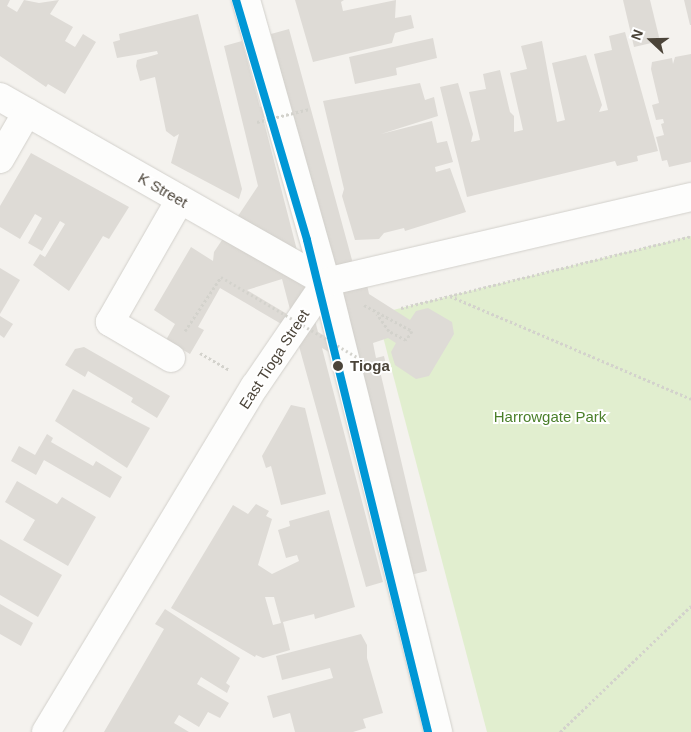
<!DOCTYPE html>
<style>
body{margin:0}
#map{position:relative;width:691px;height:732px;overflow:hidden;background:#f4f2ee;font-family:Arial,sans-serif}
div>[style]{position:absolute}
[style*='--x']{left:calc(var(--x)*1px);top:calc(var(--y)*1px);width:calc(var(--w)*1px);rotate:calc(var(--a)*1deg)}
.green>*{inset:0;background:#e1eecf}
.building>*{inset:0;background:#dedbd6}
.path>*{height:3px;margin-top:-1.5px;transform-origin:0;background:repeating-linear-gradient(90deg,#d3d2cc 0 2.5px,transparent 0 5px)}
.roads{filter:drop-shadow(0 0 1px #d2d0cb) drop-shadow(0 0 1px #d2d0cb)}
.minor>*{height:28px;margin:-14px;padding:0 14px;transform-origin:14px;border-radius:14px;background:#fdfdfc}
.path-bridge>*{height:3px;margin-top:-1.5px;transform-origin:0;background:repeating-linear-gradient(90deg,#d3d2cc 0 2.5px,transparent 0 5px)}
.metro-1>*{height:8px;margin:-4px;padding:0 4px;transform-origin:4px;border-radius:4px;background:#0097d6}
.dots>*{width:14px;height:14px;translate:-50% -50%;box-sizing:border-box;border:2px solid #fff;border-radius:50%}
span{translate:-50% -50%;white-space:nowrap;text-align:center;line-height:1.15;-webkit-text-stroke:4px #fff;paint-order:stroke}
.street-label{font-size:15px;color:#4b4439}
.stop-label{font-size:15px;color:#4b4439;font-weight:700}
.left{translate:0 -50%;text-align:left}
.park-label{font-size:15px;color:#4a7f2a}
.north{position:absolute;left:626px;top:15px;width:50px;height:50px;-webkit-text-stroke:4px #fff;paint-order:stroke;rotate:291deg;font-size:14px;font-weight:700;line-height:20px;text-align:center;color:#4b4439}
.north::after{content:'';display:block;margin:auto;width:18px;height:22px;background:#4b4439;clip-path:polygon(50% 0,100% 100%,50% 72%,0 100%)}
</style>
<div id="map">
<div class="green">
<i style="clip-path:polygon(691px 236px,691px 732px,487px 732px,377px 314px)"></i>
</div>
<div class="building">
<i style="clip-path:polygon(0 0,10px 0,7px 6px,17px 12px,24px 0,39px 3px,59px 0,50px 14px,73px 27px,65px 41px,75px 47px,83px 34px,96px 42px,65px 94px,48px 84px,46px 87px,0 56px)"></i>
<i style="clip-path:polygon(295px 0,344px 0,341px 2px,343px 11px,396px 0,395px 18px,411px 15px,414px 28px,395px 33px,392px 43px,313px 62px)"></i>
<i style="clip-path:polygon(623px 0,650px 0,660px 41px,634px 47px)"></i>
<i style="clip-path:polygon(684px 0,691px 0,691px 25px,690px 25px)"></i>
<i style="clip-path:polygon(198px 14px,242px 189px,239px 199px,171px 163px,179px 134px,174px 137px,166px 131px,155px 77px,140px 81px,136px 66px,137px 60px,158px 54px,157px 51px,117px 58px,113px 42px,120px 40px,119px 34px)"></i>
<i style="clip-path:polygon(evenodd,289px 29px,358px 282px,366px 280px,369px 294px,410px 320px,416px 311px,428px 308px,452px 322px,454px 334px,429px 376px,416px 379px,395px 365px,391px 352px,396px 343px,388px 338px,373px 343px,376px 358px,384px 356px,387px 369px,380px 371px,427px 571px,410px 575px,357px 368px,322px 348px,383px 582px,366px 587px,295px 332px,220px 288px,198px 327px,204px 330px,190px 354px,166px 340px,175px 324px,154px 310px,191px 247px,213px 261px,214px 252px,258px 186px,224px 46px,242px 41px,260px 107px,288px 100px,271px 34px,289px 29px,290px 111px,352px 352px,318px 332px,263px 118px,290px 111px,289px 29px,282px 279px,292px 317px,247px 290px,282px 279px)"></i>
<i style="clip-path:polygon(625px 32px,658px 151px,637px 156px,638px 161px,617px 166px,615px 161px,467px 197px,440px 87px,458px 83px,473px 134px,471px 142px,480px 140px,469px 92px,486px 89px,483px 74px,500px 70px,510px 112px,514px 116px,514px 132px,523px 130px,510px 73px,527px 69px,521px 46px,542px 41px,557px 122px,565px 120px,552px 63px,586px 55px,602px 105px,599px 112px,608px 110px,594px 54px,612px 50px,609px 36px)"></i>
<i style="clip-path:polygon(433px 38px,437px 58px,396px 68px,397px 75px,355px 84px,349px 57px)"></i>
<i style="clip-path:polygon(691px 54px,691px 162px,669px 167px,667px 160px,662px 161px,656px 137px,664px 135px,661px 124px,664px 123px,663px 119px,656px 120px,652px 105px,659px 103px,651px 69px,652px 62px,672px 58px,673px 64px,675px 57px)"></i>
<i style="clip-path:polygon(420px 83px,425px 100px,434px 97px,438px 116px,381px 134px,432px 121px,437px 143px,447px 141px,453px 162px,435px 167px,436px 172px,450px 168px,466px 212px,405px 231px,404px 228px,384px 233px,379px 239px,355px 240px,342px 196px,344px 189px,323px 101px)"></i>
<i style="clip-path:polygon(31px 153px,129px 207px,109px 239px,103px 236px,69px 291px,33px 265px,40px 254px,45px 257px,65px 224px,60px 221px,42px 251px,28px 243px,42px 218px,35px 214px,20px 239px,0 227px,0 206px)"></i>
<i style="clip-path:polygon(0 268px,20px 280px,0 314px)"></i>
<i style="clip-path:polygon(0 316px,13px 324px,4px 338px,0 335px)"></i>
<i style="clip-path:polygon(84px 347px,170px 396px,157px 418px,131px 402px,133px 398px,88px 371px,85px 377px,65px 365px,75px 349px)"></i>
<i style="clip-path:polygon(73px 389px,150px 428px,127px 468px,55px 421px)"></i>
<i style="clip-path:polygon(291px 405px,305px 408px,326px 494px,281px 505px,271px 466px,266px 468px,262px 456px)"></i>
<i style="clip-path:polygon(47px 434px,53px 438px,51px 442px,93px 466px,96px 461px,122px 477px,110px 498px,44px 460px,36px 475px,11px 461px,19px 446px,35px 455px)"></i>
<i style="clip-path:polygon(17px 481px,57px 504px,62px 497px,96px 517px,68px 566px,23px 540px,35px 520px,5px 502px)"></i>
<i style="clip-path:polygon(evenodd,256px 504px,269px 511px,266px 516px,272px 519px,258px 565px,272px 574px,299px 561px,297px 555px,286px 558px,278px 530px,290px 526px,289px 521px,329px 510px,355px 607px,315px 619px,314px 614px,283px 622px,290px 650px,263px 658px,256px 655px,255px 657px,171px 608px,233px 505px,248px 514px,256px 504px,265px 597px,274px 597px,281px 623px,273px 625px,265px 597px)"></i>
<i style="clip-path:polygon(0 539px,62px 575px,38px 617px,0 595px)"></i>
<i style="clip-path:polygon(0 604px,33px 623px,21px 646px,0 634px)"></i>
<i style="clip-path:polygon(165px 609px,240px 658px,226px 683px,230px 686px,227px 693px,201px 677px,197px 684px,229px 703px,220px 718px,208px 712px,199px 727px,179px 715px,174px 723px,189px 732px,104px 732px,164px 629px,155px 624px)"></i>
<i style="clip-path:polygon(361px 634px,367px 645px,367px 658px,383px 713px,363px 719px,366px 728px,353px 732px,295px 732px,290px 713px,273px 718px,267px 696px,333px 678px,330px 668px,282px 680px,276px 656px)"></i>
</div>
<div class="path">
<i style="--x:450;--y:296;--w:262;--a:23.1"></i>
<i style="--x:364;--y:305;--w:55;--a:28.4"></i>
<i style="--x:412;--y:331;--w:11;--a:124"></i>
<i style="--x:406;--y:340;--w:19;--a:-152"></i>
<i style="--x:389;--y:331;--w:21;--a:-125"></i>
<i style="--x:401;--y:308;--w:299;--a:-13.9"></i>
<i style="--x:185;--y:331;--w:65;--a:-56.3"></i>
<i style="--x:200;--y:353;--w:34;--a:30"></i>
<i style="--x:560;--y:732;--w:182;--a:-43.9"></i>
</div>
<div class="roads">
<div class="minor">
<i style="--x:246;--y:0;--w:293;--a:74.2"></i>
<i style="--x:326;--y:282;--w:464;--a:76"></i>
<i style="--x:0;--y:97;--w:375;--a:29.6"></i>
<i style="--x:0;--y:159;--w:54;--a:-60.1"></i>
<i style="--x:171;--y:358;--w:71;--a:-149.5"></i>
<i style="--x:110;--y:322;--w:141;--a:-60.2"></i>
<i style="--x:46;--y:732;--w:404;--a:-58.9"></i>
<i style="--x:255;--y:386;--w:126;--a:-55.7"></i>
<i style="--x:326;--y:282;--w:375;--a:-13.1"></i>
</div>
</div>
<div class="path-bridge">
<i style="--x:257;--y:122;--w:54;--a:-14"></i>
<i style="--x:221;--y:277;--w:183;--a:30.5"></i>
</div>
<div class="metro-1">
<i style="--x:236;--y:0;--w:250;--a:73.5"></i>
<i style="--x:307;--y:240;--w:507;--a:76.18"></i>
</div>
<div class="dots">
<i style="left:338px;top:366px;background:#4b4439"></i>
</div>
<div class="street-label">
<span style="left:163px;top:190px;rotate:30deg">K Street</span>
<span style="left:274px;top:359px;rotate:-57deg">East Tioga Street</span>
</div>
<div class="stop-label">
<span class="left" style="left:350px;top:366px">Tioga</span>
</div>
<div class="park-label">
<span style="left:550px;top:417px">Harrowgate Park</span>
</div>
<div class="north">N</div>
</div>
